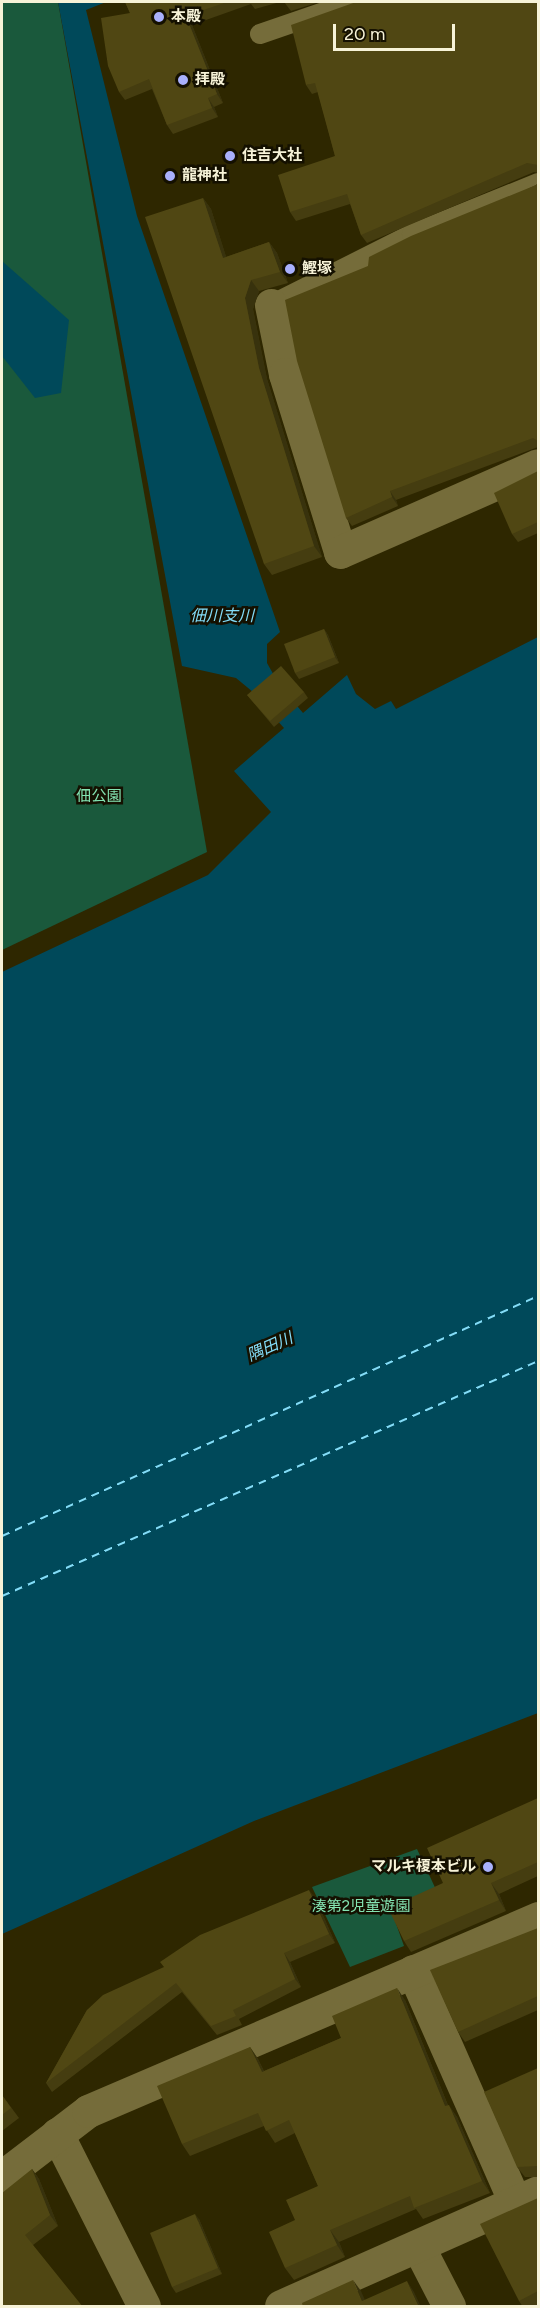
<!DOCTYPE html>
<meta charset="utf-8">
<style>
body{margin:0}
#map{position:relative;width:540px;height:2308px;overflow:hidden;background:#2e2700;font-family:Figtree,"Noto Sans JP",sans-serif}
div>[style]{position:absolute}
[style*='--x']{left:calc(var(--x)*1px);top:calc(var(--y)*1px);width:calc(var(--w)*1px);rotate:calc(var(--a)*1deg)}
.green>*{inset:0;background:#1a593c}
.water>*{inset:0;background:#00495a}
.ferry>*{height:1.5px;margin-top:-0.75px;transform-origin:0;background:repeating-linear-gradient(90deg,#83dcf7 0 8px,transparent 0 14px)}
.service>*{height:20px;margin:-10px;padding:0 10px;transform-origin:10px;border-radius:10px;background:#756c3a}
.minor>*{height:33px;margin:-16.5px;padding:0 16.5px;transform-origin:16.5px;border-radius:16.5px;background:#756c3a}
.wall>*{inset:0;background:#453d10}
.shaded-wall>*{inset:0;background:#38320d}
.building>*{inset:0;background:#504713}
.dots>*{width:16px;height:16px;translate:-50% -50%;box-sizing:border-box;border:3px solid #141000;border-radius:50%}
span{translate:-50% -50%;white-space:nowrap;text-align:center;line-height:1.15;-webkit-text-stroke:5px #141000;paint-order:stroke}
.poi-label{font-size:15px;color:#f7f3d8;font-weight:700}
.left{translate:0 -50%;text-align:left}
.right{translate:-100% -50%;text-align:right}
.park-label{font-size:15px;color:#84e4b2}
.water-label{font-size:16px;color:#83dcf7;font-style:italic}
.frame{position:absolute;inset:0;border:3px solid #f7f3d8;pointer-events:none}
.scale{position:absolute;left:333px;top:24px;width:122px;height:27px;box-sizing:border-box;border:3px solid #f7f3d8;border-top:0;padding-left:8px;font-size:18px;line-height:21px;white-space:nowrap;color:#f7f3d8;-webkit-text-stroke:4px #141000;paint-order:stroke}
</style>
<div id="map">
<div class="green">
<i style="clip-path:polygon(2px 2px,58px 2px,207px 852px,2px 950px)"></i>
<i style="clip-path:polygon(417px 1849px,439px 1896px,394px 1918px,404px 1946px,350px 1967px,312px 1887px)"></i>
</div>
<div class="water">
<i style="clip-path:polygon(58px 2px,106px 2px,86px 10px,137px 216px,280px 632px,267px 644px,267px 663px,276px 679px,264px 701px,236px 678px,182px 666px)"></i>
<i style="clip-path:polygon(2px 261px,69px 320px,61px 393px,35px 398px,2px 356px)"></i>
<i style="clip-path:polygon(538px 637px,538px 1713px,254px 1821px,2px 1934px,2px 972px,208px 875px,271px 812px,234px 771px,284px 728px,274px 717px,293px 701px,303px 713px,347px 675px,356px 694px,375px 709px,391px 701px,396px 709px)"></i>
</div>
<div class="ferry">
<i style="--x:2;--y:1536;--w:587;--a:-24.12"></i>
<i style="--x:2;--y:1596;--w:585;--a:-23.67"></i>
</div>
<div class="service">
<i style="--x:260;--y:34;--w:98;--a:-19"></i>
<i style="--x:271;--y:305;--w:158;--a:-26.7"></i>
<i style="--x:412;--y:234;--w:136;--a:-22"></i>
</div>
<div class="minor">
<i style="--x:271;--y:305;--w:70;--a:78.5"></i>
<i style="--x:285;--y:374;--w:186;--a:72.8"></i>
<i style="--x:340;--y:552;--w:216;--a:-23.7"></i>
<i style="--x:413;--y:1971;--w:253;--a:66.2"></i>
<i style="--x:57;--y:2134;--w:193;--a:63.2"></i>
<i style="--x:2;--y:2177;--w:108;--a:-37.5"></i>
<i style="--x:88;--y:2111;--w:490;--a:-23.2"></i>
<i style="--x:418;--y:2246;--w:68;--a:62.7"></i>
<i style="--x:281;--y:2306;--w:281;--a:-23.9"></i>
</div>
<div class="wall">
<i style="clip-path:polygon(125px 2px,280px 2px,255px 9px,251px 4px,192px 25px,223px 103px,214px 107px,218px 117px,173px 134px,167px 125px,152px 89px,125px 100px,119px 92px,130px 13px)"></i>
<i style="clip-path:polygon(284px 2px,319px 2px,291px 11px)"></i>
<i style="clip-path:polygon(538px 2px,538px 173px,534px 172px,367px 243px,361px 235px,350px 204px,296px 221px,290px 212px,335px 156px,318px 92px,312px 94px,306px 85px)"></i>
<i style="clip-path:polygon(538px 183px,538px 447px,396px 500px,398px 506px,352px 526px,346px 518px,368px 266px,536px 185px)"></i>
<i style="clip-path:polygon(203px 198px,211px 209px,226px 257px,269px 242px,277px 253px,288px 283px,259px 291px,253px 309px,267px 379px,322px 557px,272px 575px,264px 564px)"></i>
<i style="clip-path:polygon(538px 471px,538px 533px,518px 542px,512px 534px)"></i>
<i style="clip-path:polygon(324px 629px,328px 635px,339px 663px,299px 679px,295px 673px)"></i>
<i style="clip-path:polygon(304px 692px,308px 698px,274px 727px,247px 695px)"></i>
<i style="clip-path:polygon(538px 1798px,538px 1876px,499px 1894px,506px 1911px,411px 1952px,404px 1941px,443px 1883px)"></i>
<i style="clip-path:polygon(316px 1899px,335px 1943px,290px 1962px,301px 1987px,239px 2019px,242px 2025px,217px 2035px,182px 1992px,52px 2092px,46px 2083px,87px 2010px)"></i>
<i style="clip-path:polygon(538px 1928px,538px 2010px,465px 2042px,458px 2032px)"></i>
<i style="clip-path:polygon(405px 2000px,448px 2105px,457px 2117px,490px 2193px,423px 2219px,416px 2209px,339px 2242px,345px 2257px,294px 2280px,285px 2268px,295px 2220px,318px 2186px,295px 2133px,275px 2143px,264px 2126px,190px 2156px,182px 2144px,250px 2047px,258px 2059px,264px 2071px,341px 2038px)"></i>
<i style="clip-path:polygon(538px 2068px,538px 2177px,525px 2177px,517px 2167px)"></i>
<i style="clip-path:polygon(2px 2095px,19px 2118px,2px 2131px)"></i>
<i style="clip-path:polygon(32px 2169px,39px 2179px,58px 2226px,33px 2245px,2px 2307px)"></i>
<i style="clip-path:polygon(538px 2198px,538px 2305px,536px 2307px,523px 2307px,519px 2301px)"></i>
<i style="clip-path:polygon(199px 2219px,222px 2274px,176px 2293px,172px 2287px)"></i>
</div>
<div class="shaded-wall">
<i style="clip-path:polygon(186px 16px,192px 25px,223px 103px,217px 94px)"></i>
<i style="clip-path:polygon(208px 98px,214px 107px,218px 117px,212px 108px)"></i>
<i style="clip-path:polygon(203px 198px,211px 209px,230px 269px,223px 258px)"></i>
<i style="clip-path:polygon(269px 242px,277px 253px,288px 283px,280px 272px)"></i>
<i style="clip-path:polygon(251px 280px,259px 291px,253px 309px,267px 379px,322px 557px,314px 546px,259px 368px,245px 298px)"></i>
<i style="clip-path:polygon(390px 491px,396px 500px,398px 506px,392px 497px)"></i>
<i style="clip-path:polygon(324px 629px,328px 635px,339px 663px,335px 657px)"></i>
<i style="clip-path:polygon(491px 1883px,499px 1894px,506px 1911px,499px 1900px)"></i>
<i style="clip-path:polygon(309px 1890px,316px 1899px,335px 1943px,329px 1934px)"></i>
<i style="clip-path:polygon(284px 1953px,290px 1962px,301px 1987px,295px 1979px)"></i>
<i style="clip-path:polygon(397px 1988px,405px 2000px,453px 2118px,445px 2106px)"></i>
<i style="clip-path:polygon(250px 2047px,258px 2059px,270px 2084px,262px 2072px)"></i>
<i style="clip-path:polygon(449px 2105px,457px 2117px,490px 2193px,482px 2181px)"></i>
<i style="clip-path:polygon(32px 2169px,39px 2179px,58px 2226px,50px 2215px)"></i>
<i style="clip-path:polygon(195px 2214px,199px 2219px,222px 2274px,218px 2268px)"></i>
<i style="clip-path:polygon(330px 2230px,339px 2242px,345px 2257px,337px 2245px)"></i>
<i style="clip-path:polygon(353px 2280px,361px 2291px,368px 2307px,362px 2301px)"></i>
<i style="clip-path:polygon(407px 2281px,414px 2292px,421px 2307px,419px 2307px)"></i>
</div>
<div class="building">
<i style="clip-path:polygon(125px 2px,227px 2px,186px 16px,217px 94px,208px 98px,212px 108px,167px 125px,149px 79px,119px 92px,108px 66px,101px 18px,130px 13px)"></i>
<i style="clip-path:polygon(356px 2px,538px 2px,538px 165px,527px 163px,361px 235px,347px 194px,290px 212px,278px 175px,335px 156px,315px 83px,306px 85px,291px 25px)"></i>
<i style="clip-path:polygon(538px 183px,538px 441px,533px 438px,390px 491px,392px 497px,346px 518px,297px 361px,285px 300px,368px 266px,369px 257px,411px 236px,536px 185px)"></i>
<i style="clip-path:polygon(203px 198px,223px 258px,269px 242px,280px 272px,251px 280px,245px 298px,259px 368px,314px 546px,264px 564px,145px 217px)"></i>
<i style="clip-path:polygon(538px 471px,538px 522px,512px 534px,494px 493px)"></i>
<i style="clip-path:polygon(324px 629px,335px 657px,295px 673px,284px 644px)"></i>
<i style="clip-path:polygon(281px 666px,304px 692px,270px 721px,247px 695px)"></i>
<i style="clip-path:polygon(538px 1798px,538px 1862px,491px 1883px,499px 1900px,404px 1941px,388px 1908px,443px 1883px,427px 1848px)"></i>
<i style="clip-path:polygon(309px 1890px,329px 1934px,284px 1953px,295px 1979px,233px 2010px,236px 2016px,211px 2026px,176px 1983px,46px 2083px,87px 2010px,103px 1995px,164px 1967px,160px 1962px,200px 1935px)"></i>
<i style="clip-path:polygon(538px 1928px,538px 1996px,458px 2032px,430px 1970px)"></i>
<i style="clip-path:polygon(397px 1988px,445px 2106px,449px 2105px,482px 2181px,414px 2208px,410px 2196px,330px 2230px,337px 2245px,285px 2268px,269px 2232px,295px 2220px,286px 2200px,318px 2186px,289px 2120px,266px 2131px,258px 2113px,182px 2144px,157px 2086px,250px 2047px,262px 2072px,341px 2038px,332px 2016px)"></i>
<i style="clip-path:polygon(538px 2068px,538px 2166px,517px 2167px,484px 2092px)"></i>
<i style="clip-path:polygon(2px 2095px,11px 2108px,2px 2115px)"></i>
<i style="clip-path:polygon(32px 2169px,50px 2215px,25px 2235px,83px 2307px,2px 2307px,2px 2193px)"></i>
<i style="clip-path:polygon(538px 2198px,538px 2291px,519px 2301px,480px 2224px)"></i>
<i style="clip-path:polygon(195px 2214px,218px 2268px,172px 2287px,150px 2233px)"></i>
<i style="clip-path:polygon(353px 2280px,362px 2301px,407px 2281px,419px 2307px,303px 2307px,302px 2303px)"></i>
</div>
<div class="dots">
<i style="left:159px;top:17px;background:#a9b0fc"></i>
<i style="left:183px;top:80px;background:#a9b0fc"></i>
<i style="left:230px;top:156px;background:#a9b0fc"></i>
<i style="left:170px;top:176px;background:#a9b0fc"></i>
<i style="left:290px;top:269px;background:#a9b0fc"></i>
<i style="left:488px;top:1867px;background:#a9b0fc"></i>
</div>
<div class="poi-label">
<span class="left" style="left:171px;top:17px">本殿</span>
<span class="left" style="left:195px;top:80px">拝殿</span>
<span class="left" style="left:242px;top:156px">住吉大社</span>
<span class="left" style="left:182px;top:176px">龍神社</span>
<span class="left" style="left:302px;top:269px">鰹塚</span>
<span class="right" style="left:476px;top:1867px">マルキ榎本ビル</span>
</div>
<div class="park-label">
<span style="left:99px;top:797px">佃公園</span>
<span style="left:361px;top:1907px">湊第2児童遊園</span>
</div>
<div class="water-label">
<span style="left:222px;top:616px">佃川支川</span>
<span style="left:270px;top:1347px;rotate:-24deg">隅田川</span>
</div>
<div class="frame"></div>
<div class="scale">20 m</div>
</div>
